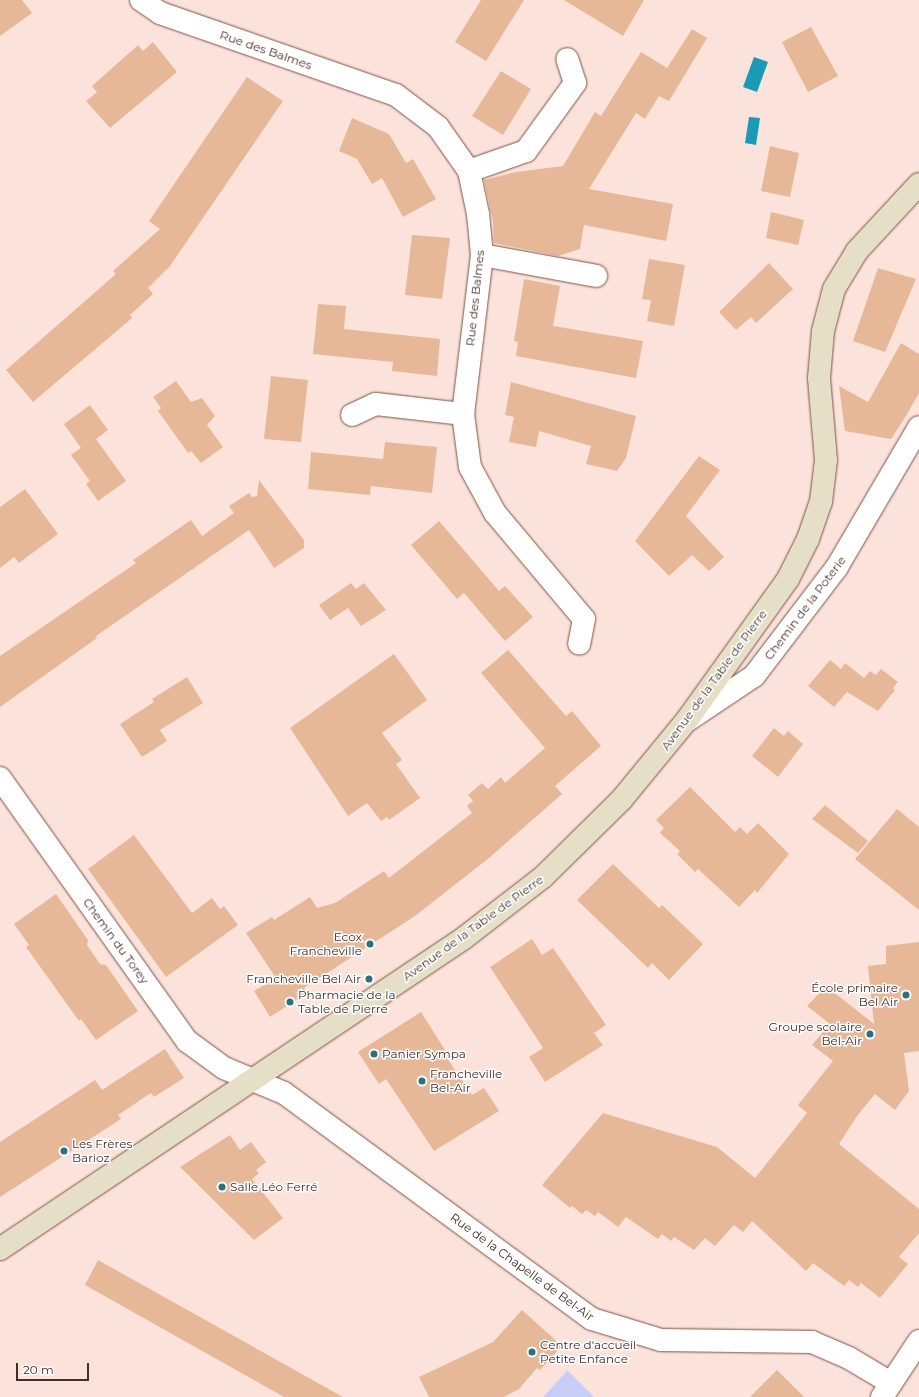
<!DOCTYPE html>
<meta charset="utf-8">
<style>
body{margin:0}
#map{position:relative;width:919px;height:1397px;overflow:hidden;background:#fbe3dc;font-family:Montserrat,sans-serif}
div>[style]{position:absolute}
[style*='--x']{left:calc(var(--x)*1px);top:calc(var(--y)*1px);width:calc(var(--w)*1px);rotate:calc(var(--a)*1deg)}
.green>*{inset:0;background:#c6cef7}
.water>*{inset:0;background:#1a9ab5}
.building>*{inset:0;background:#e6b897}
.roads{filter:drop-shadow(0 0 1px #815142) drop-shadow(0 0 1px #815142)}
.minor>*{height:22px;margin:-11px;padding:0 11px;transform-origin:11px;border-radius:11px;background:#fff}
.secondary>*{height:22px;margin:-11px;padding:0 11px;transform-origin:11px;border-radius:11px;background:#e4dfc6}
.dots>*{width:11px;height:11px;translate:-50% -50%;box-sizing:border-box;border:2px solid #fff;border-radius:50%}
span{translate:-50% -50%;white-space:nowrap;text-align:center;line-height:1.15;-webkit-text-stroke:3px #fff;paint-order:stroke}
.street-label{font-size:12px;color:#432d26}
.poi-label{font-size:12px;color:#432d26}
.right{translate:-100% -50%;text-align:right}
.left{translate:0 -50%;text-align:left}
.scale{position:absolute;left:16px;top:1363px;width:73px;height:18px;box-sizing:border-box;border:2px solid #432d26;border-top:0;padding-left:5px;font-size:12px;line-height:14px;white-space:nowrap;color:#432d26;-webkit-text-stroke:3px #fff;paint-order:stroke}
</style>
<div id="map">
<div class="green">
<i style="clip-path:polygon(567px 1371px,568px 1371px,594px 1397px,543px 1397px)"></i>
</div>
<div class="water">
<i style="clip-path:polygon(754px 57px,768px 62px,757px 92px,743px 87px)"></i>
<i style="clip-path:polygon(749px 117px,760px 118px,756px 145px,745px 143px)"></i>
</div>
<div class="building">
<i style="clip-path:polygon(0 0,22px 0,32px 13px,0 36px)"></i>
<i style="clip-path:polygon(481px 0,524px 0,486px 61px,455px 42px)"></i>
<i style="clip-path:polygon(564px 0,644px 0,623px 36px)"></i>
<i style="clip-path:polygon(811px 27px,838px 76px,808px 92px,782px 42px)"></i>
<i style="clip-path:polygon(692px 29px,707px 38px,669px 101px,659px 96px,645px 119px,636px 113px,589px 189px,673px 204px,666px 241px,584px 225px,580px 249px,558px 256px,494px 243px,493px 222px,484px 180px,516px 172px,563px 166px,595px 112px,601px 116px,641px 52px,667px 68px)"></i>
<i style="clip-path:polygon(153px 42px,177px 72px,110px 128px,86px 101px,97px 92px,92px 86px,138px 45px,143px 51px)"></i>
<i style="clip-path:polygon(501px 71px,531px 89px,503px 135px,472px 116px)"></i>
<i style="clip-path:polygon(247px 77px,283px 101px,170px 266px,148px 288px,153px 294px,130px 315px,132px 318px,33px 402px,6px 370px,116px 274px,113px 271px,160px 229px,149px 221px)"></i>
<i style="clip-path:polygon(352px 118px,389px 134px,406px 163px,413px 159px,436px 199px,403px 217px,382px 178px,372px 184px,357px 159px,339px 151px)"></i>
<i style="clip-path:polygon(770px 146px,799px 153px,790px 197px,761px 191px)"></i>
<i style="clip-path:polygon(771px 212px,804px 220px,798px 245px,766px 238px)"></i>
<i style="clip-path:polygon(412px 235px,450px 238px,442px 299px,405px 295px)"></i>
<i style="clip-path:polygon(649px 259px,685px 265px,674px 326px,647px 321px,651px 300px,642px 299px)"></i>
<i style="clip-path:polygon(769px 263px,793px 289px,756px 323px,751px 317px,736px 330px,719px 312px)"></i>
<i style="clip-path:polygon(878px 268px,916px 279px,885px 352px,853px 341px)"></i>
<i style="clip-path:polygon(524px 279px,560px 286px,553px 326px,643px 341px,636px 378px,516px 356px,518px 342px,514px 341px)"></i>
<i style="clip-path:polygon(318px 304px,346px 306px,344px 329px,440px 339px,437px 376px,392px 371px,393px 362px,313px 354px)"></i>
<i style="clip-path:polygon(901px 343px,919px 354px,919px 393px,906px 416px,891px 439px,845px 431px,839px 386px,868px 402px)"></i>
<i style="clip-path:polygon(271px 376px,308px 380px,301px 442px,264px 439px)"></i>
<i style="clip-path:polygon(176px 381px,191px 402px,202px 398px,215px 416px,207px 425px,223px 447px,201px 463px,191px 451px,188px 453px,158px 411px,161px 408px,153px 397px)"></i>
<i style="clip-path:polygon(511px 382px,636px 416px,626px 458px,617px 471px,586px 464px,591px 446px,539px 431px,536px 447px,509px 442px,514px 417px,505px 415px)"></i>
<i style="clip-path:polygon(90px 405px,108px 430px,96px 439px,126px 481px,98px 501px,86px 484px,90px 481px,71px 455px,81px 448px,64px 424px)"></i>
<i style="clip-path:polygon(385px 442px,437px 447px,432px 493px,371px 486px,370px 495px,308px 489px,311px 452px,383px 459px)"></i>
<i style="clip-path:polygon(699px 456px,720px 470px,686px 516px,724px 557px,709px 571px,692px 555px,669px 576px,635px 541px)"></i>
<i style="clip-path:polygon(259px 480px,304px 540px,304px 548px,274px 568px,249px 530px,96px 636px,97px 638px,0 707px,0 656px,136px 563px,133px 560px,191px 520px,202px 536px,234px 513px,229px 506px,249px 493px,252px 497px,257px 496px)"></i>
<i style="clip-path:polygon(25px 489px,58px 534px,19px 563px,14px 557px,0 568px,0 507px)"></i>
<i style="clip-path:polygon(439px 521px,499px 591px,505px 586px,533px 617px,505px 641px,464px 593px,457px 599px,411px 545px)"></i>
<i style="clip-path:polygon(351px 583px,356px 589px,364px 583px,386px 610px,361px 626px,348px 608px,330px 620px,319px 605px)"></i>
<i style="clip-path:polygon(508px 650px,566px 716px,572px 711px,601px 746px,555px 786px,562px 794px,489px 858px,415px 916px,304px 988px,307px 993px,270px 1017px,254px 991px,276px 978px,246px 933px,272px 917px,274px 920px,310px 897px,317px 908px,335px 903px,384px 871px,389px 878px,472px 813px,467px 806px,473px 801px,468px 795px,482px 783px,488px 789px,501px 777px,505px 783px,545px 748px,481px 673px)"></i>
<i style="clip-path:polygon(394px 654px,427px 700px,382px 733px,402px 760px,396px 764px,420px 798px,389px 820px,387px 817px,381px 821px,367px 803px,348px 816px,290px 728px)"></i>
<i style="clip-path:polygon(830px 660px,841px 669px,845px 663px,864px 678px,870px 671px,876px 675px,881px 669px,898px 682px,893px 688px,895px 690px,878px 711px,847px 692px,834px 707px,808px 686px)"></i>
<i style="clip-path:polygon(187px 677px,203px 703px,160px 730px,167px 741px,142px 757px,120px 724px,154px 702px,152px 699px)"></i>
<i style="clip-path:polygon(774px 728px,784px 736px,788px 731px,803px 744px,778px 777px,752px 756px)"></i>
<i style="clip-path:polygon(690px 787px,735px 832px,740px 827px,747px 834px,758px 823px,789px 854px,757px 893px,755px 890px,739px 907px,698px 869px,695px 872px,677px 854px,680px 851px,660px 833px,664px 828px,656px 820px)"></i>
<i style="clip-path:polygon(825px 805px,868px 841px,858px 853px,812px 819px)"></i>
<i style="clip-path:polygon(897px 809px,919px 827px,919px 910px,855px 859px)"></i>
<i style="clip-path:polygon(134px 835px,192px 913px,212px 898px,220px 909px,224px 906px,238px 925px,166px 977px,88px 869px)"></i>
<i style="clip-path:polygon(613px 864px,659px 908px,662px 905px,703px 944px,669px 980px,652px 963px,648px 968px,577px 900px)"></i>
<i style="clip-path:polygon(56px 894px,88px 940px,87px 945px,100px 964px,106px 965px,138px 1011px,96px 1040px,81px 1019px,79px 1021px,26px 947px,29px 945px,14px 924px)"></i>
<i style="clip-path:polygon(532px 939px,542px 955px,553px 948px,606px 1025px,594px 1033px,603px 1045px,545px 1082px,529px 1057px,543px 1048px,490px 967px)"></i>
<i style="clip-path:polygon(919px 942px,919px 1051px,904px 1053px,909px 1091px,895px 1110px,875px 1094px,857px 1116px,839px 1144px,919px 1209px,919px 1233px,899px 1257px,908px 1264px,880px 1298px,861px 1283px,858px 1287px,849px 1280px,844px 1286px,813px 1263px,806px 1271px,752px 1221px,743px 1232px,734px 1225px,715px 1246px,705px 1238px,694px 1250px,674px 1237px,671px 1241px,662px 1234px,658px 1239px,626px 1217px,618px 1227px,598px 1212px,595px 1216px,586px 1210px,582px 1214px,572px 1206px,570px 1208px,542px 1185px,603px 1113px,717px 1147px,755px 1178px,807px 1113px,798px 1105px,833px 1061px,812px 1045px,830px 1024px,807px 1006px,826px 986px,874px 1024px,868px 966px,886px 964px,886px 946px)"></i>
<i style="clip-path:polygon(421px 1012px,445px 1050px,443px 1052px,472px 1095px,484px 1088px,499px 1111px,434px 1151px,386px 1079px,379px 1084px,358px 1052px)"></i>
<i style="clip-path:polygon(165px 1049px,184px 1078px,154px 1097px,151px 1093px,118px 1115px,121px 1119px,0 1197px,0 1142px,95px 1080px,102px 1090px)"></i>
<i style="clip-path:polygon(230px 1135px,240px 1150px,251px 1142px,266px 1162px,256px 1170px,259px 1173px,252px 1179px,283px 1218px,254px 1240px,180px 1167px)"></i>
<i style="clip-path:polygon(98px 1260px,343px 1397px,284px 1397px,85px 1285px)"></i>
<i style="clip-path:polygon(522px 1310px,562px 1346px,540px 1370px,537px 1368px,519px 1389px,504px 1397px,429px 1397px,419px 1377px,493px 1342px)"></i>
<i style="clip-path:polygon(777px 1370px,804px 1397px,750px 1397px)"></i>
</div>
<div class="roads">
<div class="minor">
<i style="--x:141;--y:0;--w:23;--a:34"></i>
<i style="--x:160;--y:13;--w:250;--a:19.2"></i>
<i style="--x:396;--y:95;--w:53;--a:37.3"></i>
<i style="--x:438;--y:127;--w:54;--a:54.8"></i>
<i style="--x:469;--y:171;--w:44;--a:78.2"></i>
<i style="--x:478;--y:214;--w:41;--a:84.4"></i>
<i style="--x:482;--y:255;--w:160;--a:96.8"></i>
<i style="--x:463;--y:414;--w:53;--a:82.5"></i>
<i style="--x:470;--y:467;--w:52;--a:61.5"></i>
<i style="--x:495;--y:513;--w:138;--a:50"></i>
<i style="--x:584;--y:619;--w:25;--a:101"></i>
<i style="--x:469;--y:171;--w:60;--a:-19.3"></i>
<i style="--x:526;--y:151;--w:84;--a:-54.2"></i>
<i style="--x:575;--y:83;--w:25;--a:-108"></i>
<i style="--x:482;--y:255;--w:116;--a:10.4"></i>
<i style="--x:352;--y:415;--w:26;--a:-25"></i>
<i style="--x:376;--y:404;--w:88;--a:6.6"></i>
<i style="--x:688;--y:720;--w:79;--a:-33.7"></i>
<i style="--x:754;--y:676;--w:137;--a:-52.7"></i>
<i style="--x:837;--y:567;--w:162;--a:-59.6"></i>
<i style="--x:0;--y:778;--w:323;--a:54.6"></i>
<i style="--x:187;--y:1041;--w:46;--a:36.1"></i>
<i style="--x:224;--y:1068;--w:65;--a:22.6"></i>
<i style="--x:284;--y:1093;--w:382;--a:36.3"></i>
<i style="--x:592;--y:1319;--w:72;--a:16.9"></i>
<i style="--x:661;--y:1340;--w:151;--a:0.8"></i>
<i style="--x:812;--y:1342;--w:40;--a:23.4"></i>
<i style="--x:849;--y:1358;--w:49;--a:30.8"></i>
<i style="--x:882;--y:1397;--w:67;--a:-56.5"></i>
</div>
<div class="secondary">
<i style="--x:0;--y:1249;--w:559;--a:-33.83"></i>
<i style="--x:464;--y:938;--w:100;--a:-37.7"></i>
<i style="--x:543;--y:877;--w:111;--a:-44.6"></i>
<i style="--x:622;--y:799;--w:102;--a:-50.6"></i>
<i style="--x:687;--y:720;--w:173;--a:-54.4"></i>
<i style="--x:788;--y:579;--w:45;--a:-63.4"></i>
<i style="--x:808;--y:539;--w:39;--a:-71"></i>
<i style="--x:821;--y:502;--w:42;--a:-83.2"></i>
<i style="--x:826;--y:460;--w:82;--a:-94.9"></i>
<i style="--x:819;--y:378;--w:47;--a:-85.1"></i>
<i style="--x:823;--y:331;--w:43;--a:-75.3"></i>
<i style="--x:834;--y:289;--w:44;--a:-58.8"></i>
<i style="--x:857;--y:251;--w:91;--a:-47.2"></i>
</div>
</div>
<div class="dots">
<i style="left:370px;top:944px;background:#2c6f80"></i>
<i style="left:369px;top:979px;background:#2c6f80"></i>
<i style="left:906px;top:995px;background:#2c6f80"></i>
<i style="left:290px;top:1002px;background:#2c6f80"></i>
<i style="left:870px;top:1034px;background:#2c6f80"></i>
<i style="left:374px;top:1054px;background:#2c6f80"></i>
<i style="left:422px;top:1081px;background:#2c6f80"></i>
<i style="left:64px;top:1151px;background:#2c6f80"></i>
<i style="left:222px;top:1187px;background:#2c6f80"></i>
<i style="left:532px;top:1352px;background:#2c6f80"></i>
</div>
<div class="street-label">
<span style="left:266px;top:50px;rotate:19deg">Rue des Balmes</span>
<span style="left:475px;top:298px;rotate:-84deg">Rue des Balmes</span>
<span style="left:805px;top:608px;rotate:-53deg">Chemin de la Poterie</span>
<span style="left:714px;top:680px;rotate:-54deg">Avenue de la Table de Pierre</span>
<span style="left:473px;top:928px;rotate:-36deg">Avenue de la Table de Pierre</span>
<span style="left:116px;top:941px;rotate:54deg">Chemin du Torey</span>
<span style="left:522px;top:1267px;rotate:36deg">Rue de la Chapelle de Bel-Air</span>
</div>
<div class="poi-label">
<span class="right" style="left:362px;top:944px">Ecox<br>Francheville</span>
<span class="right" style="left:361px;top:979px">Francheville Bel Air</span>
<span class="right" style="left:898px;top:995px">École primaire<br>Bel Air</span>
<span class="left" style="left:298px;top:1002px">Pharmacie de la<br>Table de Pierre</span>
<span class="right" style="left:862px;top:1034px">Groupe scolaire<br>Bel-Air</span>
<span class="left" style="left:382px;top:1054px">Panier Sympa</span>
<span class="left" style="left:430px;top:1081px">Francheville<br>Bel-Air</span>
<span class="left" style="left:72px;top:1151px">Les Frères<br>Barioz</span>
<span class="left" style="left:230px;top:1187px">Salle Léo Ferré</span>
<span class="left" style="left:540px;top:1352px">Centre d'accueil<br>Petite Enfance</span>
</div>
<div class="scale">20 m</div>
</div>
